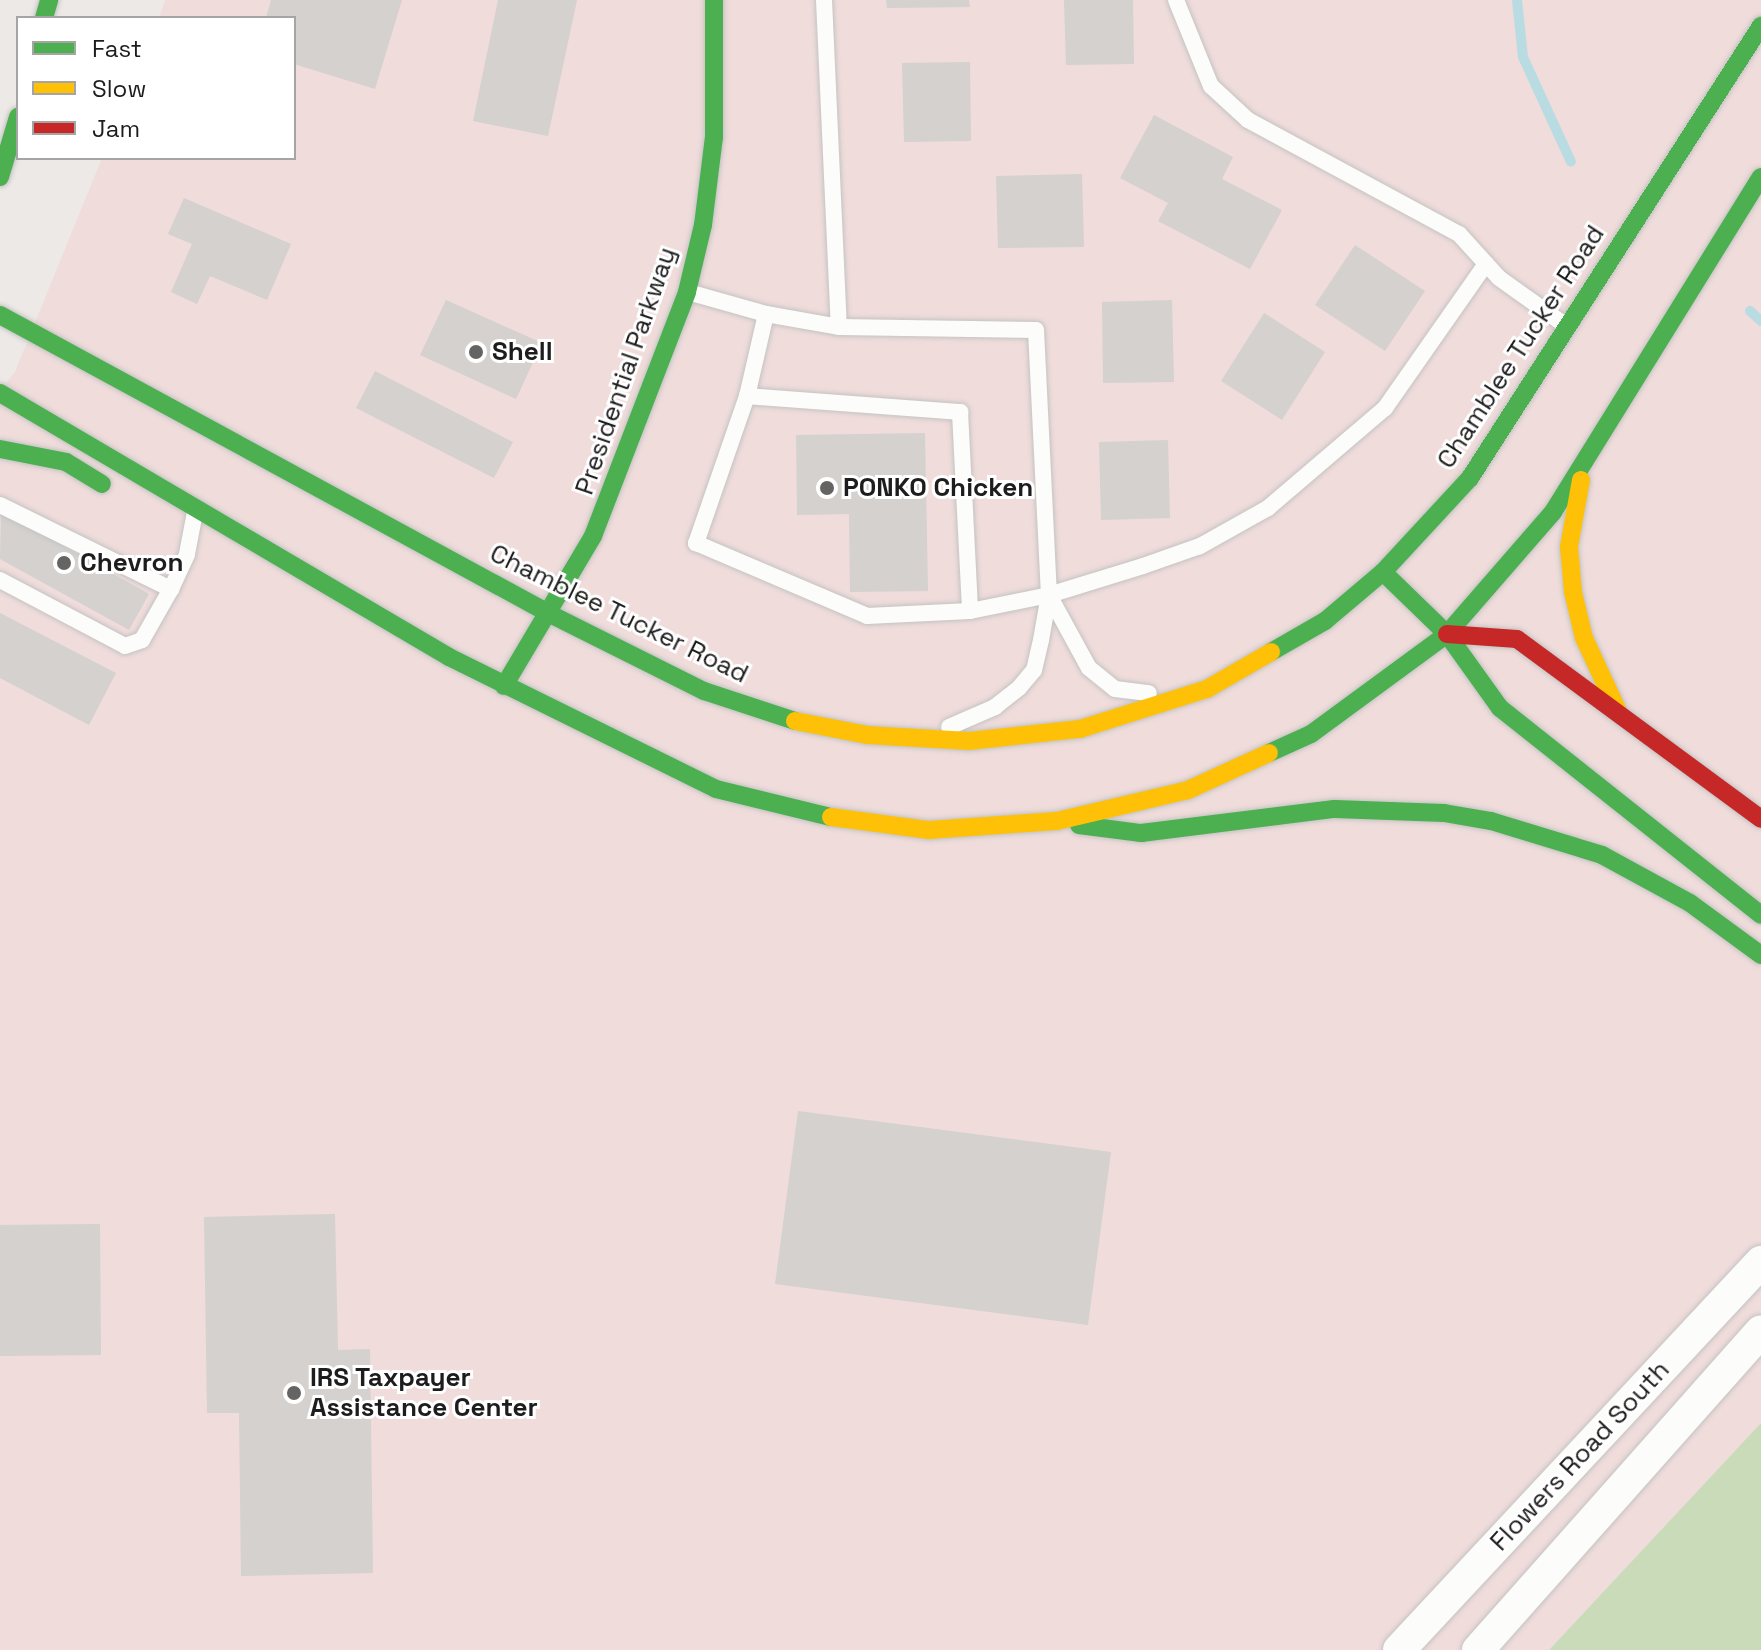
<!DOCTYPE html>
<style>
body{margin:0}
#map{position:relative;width:1761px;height:1650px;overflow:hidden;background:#ece9e6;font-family:"Space Grotesk",sans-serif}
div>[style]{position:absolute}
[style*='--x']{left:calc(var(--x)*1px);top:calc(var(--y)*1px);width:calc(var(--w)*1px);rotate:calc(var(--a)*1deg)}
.commercial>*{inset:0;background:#efdcdb}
.forest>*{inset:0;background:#c9dbb9}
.stream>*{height:10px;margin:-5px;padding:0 5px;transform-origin:5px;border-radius:5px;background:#b8dce1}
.building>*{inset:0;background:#d4d1cf}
.roads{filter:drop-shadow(0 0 2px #c4c3c2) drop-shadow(0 0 2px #c4c3c2)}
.lane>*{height:16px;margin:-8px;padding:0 8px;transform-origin:8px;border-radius:8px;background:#fcfcfb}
.street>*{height:32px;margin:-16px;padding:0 16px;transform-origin:16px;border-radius:16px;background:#fcfcfb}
.fast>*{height:18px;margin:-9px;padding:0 9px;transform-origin:9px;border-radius:9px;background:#4caf50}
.slow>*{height:18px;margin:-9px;padding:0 9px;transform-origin:9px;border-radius:9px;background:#ffc107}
.jam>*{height:18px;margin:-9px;padding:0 9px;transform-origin:9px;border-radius:9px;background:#c62828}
.dots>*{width:22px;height:22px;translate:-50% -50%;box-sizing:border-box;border:4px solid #fff;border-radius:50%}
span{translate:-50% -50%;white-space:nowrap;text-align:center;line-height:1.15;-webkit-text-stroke:6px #fff;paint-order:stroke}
.street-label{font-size:26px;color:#1d1d1d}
.poi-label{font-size:26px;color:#1d1d1d;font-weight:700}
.left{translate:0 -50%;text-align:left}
.legend{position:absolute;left:16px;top:16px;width:280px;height:144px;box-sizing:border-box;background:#fff;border:2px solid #a5a5a5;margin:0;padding:10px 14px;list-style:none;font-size:24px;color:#1d1d1d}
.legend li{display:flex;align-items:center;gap:16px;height:40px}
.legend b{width:40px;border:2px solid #a5a5a5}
</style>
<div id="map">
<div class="commercial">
<i style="clip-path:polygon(165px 0,1761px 0,1761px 1423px,1549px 1650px,0 1650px,0 390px,15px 372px,102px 158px,294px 158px,294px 18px,159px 18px)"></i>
</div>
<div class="forest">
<i style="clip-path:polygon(1761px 1423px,1761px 1650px,1549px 1650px)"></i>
</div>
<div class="stream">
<i style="--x:1517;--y:0;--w:57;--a:84"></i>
<i style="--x:1523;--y:57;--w:115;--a:65.4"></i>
<i style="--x:1750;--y:311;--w:15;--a:42"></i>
</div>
<div class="building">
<i style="clip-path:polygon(271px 0,402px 0,375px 89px,294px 64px,294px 18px,266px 18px)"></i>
<i style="clip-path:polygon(498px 0,577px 0,548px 136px,473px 121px)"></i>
<i style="clip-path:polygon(886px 0,969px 0,970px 7px,887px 8px)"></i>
<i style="clip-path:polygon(1064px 0,1133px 0,1134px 64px,1066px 65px)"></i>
<i style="clip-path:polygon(970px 62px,971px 141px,904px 142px,902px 63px)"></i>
<i style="clip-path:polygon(1154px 115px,1233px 157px,1222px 179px,1282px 210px,1250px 269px,1158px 221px,1168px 203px,1120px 178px)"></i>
<i style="clip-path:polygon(1082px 174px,1084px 247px,998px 248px,996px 176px)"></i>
<i style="clip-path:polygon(184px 198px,291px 244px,267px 300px,210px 276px,197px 304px,171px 292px,192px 244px,168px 234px)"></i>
<i style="clip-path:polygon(1355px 245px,1425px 291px,1385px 351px,1315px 305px)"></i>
<i style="clip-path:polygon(446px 300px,542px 343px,516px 399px,420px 355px)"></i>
<i style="clip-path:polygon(1172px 300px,1174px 382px,1103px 383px,1102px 302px)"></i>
<i style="clip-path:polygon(1264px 313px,1325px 352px,1282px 420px,1221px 381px)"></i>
<i style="clip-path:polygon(375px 371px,513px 442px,494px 478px,356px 408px)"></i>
<i style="clip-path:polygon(925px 433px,928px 591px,850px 592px,849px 514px,797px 515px,796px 435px)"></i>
<i style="clip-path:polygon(1168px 440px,1170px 518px,1101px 520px,1099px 442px)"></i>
<i style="clip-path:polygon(1px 511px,149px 594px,129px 630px,0 559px)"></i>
<i style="clip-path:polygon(0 613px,116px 673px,89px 725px,0 678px)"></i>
<i style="clip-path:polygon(798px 1111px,1111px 1152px,1088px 1325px,775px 1284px)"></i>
<i style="clip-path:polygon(335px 1214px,338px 1350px,370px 1349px,373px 1573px,241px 1576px,239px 1413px,207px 1413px,204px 1217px)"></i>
<i style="clip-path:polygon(100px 1224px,101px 1355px,0 1356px,0 1225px)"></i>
</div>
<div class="roads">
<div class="lane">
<i style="--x:824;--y:0;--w:327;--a:87.4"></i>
<i style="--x:1176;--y:0;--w:93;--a:67.9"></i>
<i style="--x:1211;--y:86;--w:50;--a:42.6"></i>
<i style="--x:1248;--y:120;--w:240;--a:28.4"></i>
<i style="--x:1459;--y:234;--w:59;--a:47.7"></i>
<i style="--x:1499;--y:278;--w:81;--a:35.5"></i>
<i style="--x:688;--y:292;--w:81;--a:15.8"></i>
<i style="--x:766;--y:314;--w:74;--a:10.1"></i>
<i style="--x:839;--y:327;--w:197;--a:0.9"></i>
<i style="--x:1036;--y:330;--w:265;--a:87.2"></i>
<i style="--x:1049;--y:595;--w:46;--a:100.1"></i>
<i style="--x:1041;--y:640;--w:31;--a:103"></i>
<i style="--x:1034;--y:670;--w:23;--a:130"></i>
<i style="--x:1019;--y:688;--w:31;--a:142"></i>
<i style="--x:995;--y:707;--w:50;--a:156.5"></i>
<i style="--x:766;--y:314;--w:84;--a:103"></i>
<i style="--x:747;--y:396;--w:156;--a:109.1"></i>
<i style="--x:696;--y:543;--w:186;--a:23.1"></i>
<i style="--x:867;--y:616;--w:103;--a:-2.8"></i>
<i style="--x:970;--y:611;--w:81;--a:-11.4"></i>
<i style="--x:1049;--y:595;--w:98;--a:-17.1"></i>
<i style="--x:1143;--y:566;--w:60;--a:-19.3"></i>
<i style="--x:1200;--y:546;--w:78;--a:-29.2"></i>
<i style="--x:1268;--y:508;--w:154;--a:-40.5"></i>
<i style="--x:1385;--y:408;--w:176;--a:-55"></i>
<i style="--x:747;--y:396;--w:214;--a:4.3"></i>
<i style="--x:960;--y:412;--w:199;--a:87.1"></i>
<i style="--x:0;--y:505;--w:191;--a:26.2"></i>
<i style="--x:0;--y:580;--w:141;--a:27.8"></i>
<i style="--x:125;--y:646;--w:18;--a:-19"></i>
<i style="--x:142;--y:640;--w:59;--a:-60.4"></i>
<i style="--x:171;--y:589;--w:38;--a:-65"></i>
<i style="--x:187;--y:554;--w:43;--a:-79.2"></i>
<i style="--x:1049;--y:595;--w:83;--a:61.3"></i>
<i style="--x:1089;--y:668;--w:33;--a:39"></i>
<i style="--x:1115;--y:689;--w:34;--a:7"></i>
</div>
<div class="street">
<i style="--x:1399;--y:1650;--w:531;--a:-46.99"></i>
<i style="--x:1478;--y:1650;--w:426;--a:-48.4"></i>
</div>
<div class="fast">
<i style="--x:44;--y:18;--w:19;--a:-74"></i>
<i style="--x:0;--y:177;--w:63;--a:-73.3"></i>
<i style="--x:0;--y:315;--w:626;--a:28.53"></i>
<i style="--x:550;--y:614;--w:172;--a:26.6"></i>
<i style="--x:704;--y:691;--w:96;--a:18.2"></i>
<i style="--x:0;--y:393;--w:521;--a:30.45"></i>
<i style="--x:449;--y:657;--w:298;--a:26.3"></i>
<i style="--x:716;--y:789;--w:118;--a:13.7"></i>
<i style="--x:0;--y:449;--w:67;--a:11.1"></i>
<i style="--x:66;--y:462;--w:42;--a:31.4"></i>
<i style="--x:1383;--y:572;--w:89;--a:44.1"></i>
<i style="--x:1447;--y:634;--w:91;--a:54.4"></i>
<i style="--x:1500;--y:708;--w:333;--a:38.4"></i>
<i style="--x:1271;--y:652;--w:62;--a:-29.9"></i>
<i style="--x:1325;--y:621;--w:76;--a:-40.2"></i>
<i style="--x:1383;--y:572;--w:128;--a:-47.2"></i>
<i style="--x:1470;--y:478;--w:538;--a:-57.23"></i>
<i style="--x:504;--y:686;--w:174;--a:-59.3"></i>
<i style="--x:593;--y:536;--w:261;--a:-68.9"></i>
<i style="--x:687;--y:292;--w:69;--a:-76.6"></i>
<i style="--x:703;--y:225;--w:89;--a:-82.9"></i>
<i style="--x:714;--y:137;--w:137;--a:-90"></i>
<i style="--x:1269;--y:753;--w:46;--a:-24.3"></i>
<i style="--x:1311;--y:734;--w:169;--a:-36.3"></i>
<i style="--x:1447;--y:634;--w:162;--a:-49"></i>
<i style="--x:1553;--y:512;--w:394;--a:-58.2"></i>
<i style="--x:1079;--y:825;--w:63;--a:7.4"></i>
<i style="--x:1141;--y:833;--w:195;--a:-7.1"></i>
<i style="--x:1335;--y:809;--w:109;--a:2.1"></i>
<i style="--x:1444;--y:813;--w:48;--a:9.7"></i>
<i style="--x:1491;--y:821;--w:116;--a:17"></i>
<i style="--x:1602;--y:855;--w:100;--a:28.6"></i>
<i style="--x:1690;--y:903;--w:88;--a:36.2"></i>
</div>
<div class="slow">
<i style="--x:1581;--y:480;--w:68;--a:100.2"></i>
<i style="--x:1569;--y:547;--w:45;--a:84.9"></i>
<i style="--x:1573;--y:592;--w:47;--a:76.6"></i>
<i style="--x:1584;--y:638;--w:78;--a:65.1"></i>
<i style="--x:795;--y:721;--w:73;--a:11"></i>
<i style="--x:867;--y:735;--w:102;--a:3.4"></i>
<i style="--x:969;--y:741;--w:112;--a:-6.2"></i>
<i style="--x:1080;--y:729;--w:133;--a:-17.5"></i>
<i style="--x:1207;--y:689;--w:74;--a:-30"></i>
<i style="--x:831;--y:817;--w:99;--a:7.6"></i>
<i style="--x:929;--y:830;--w:128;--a:-4"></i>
<i style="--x:1057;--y:821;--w:135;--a:-13.3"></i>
<i style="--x:1188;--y:790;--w:89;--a:-24.6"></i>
</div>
<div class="jam">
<i style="--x:1447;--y:634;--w:70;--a:4.1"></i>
<i style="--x:1517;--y:639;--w:303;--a:36.4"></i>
</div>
</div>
<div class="dots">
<i style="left:476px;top:352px;background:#656463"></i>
<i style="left:827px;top:488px;background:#656463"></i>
<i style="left:64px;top:563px;background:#656463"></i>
<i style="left:294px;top:1393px;background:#656463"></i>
</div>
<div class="street-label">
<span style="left:1521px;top:347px;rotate:-57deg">Chamblee Tucker Road</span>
<span style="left:626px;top:371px;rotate:-71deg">Presidential Parkway</span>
<span style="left:619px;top:614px;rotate:26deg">Chamblee Tucker Road</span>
<span style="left:1580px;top:1456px;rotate:-47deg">Flowers Road South</span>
</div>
<div class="poi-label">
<span class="left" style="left:492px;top:352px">Shell</span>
<span class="left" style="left:843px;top:488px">PONKO Chicken</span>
<span class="left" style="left:80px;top:563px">Chevron</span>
<span class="left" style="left:310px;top:1393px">IRS Taxpayer<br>Assistance Center</span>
</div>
<ul class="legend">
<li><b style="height:10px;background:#4caf50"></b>Fast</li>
<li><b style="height:10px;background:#ffc107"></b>Slow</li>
<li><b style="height:10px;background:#c62828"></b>Jam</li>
</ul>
</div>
